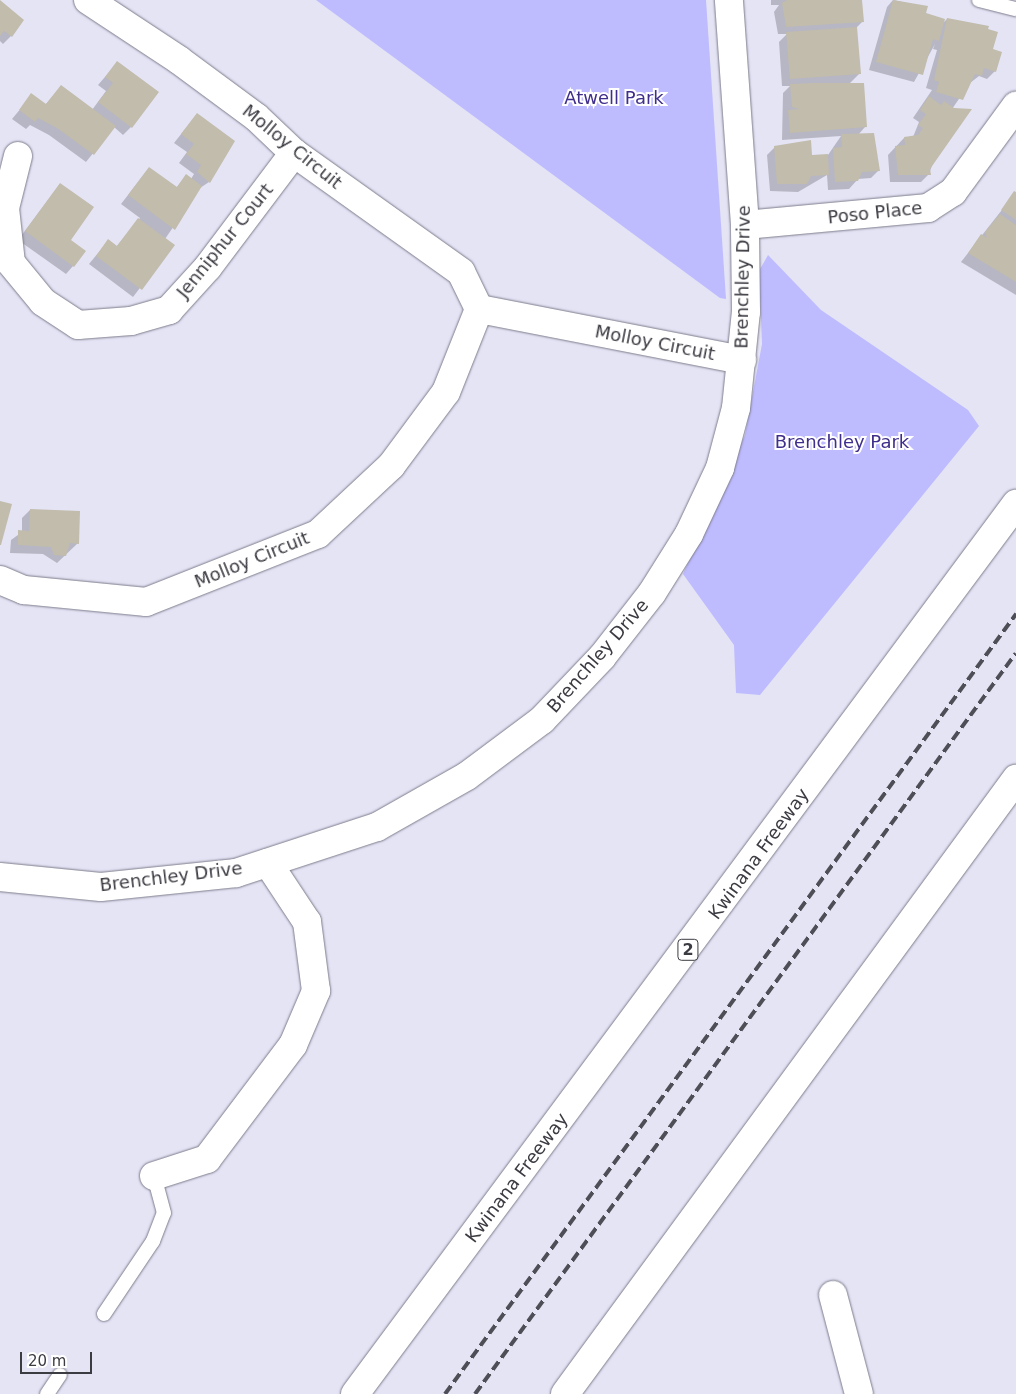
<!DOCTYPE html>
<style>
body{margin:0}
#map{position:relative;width:1016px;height:1394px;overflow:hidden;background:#e4e4f5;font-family:"DejaVu Sans",sans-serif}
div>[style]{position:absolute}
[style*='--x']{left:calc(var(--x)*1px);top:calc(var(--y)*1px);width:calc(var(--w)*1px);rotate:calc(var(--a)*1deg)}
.green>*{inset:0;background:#bebbff}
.shadow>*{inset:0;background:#0003}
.building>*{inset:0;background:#c2bcac}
.roads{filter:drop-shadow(0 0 1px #7c7c8b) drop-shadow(0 0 1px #7c7c8b)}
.service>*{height:14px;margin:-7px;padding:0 7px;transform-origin:7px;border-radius:7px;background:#fff}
.minor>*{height:28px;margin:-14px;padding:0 14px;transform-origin:14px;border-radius:14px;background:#fff}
.tertiary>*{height:28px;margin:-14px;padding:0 14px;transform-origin:14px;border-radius:14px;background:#fff}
.motorway>*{height:28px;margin:-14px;padding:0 14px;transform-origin:14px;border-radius:14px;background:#fff}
.rail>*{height:4px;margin-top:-2px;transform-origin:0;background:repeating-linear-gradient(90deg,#4e4e56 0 10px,transparent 0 15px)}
span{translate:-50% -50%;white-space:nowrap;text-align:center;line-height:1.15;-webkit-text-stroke:4px #fff;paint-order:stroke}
.shield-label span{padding:1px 4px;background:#fff;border:1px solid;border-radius:4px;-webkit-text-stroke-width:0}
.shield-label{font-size:16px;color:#3b3b42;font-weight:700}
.park-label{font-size:18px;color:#402e8c}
.street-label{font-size:18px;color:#3b3b42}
.scale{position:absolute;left:20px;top:1352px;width:72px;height:22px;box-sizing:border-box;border:2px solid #3b3b42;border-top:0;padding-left:6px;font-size:15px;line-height:18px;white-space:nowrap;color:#3b3b42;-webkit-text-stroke:4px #fff;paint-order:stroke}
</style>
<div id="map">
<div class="green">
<i style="clip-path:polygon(316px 0,706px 0,726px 299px,720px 298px)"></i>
<i style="clip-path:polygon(768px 255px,821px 310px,968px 410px,979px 426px,760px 695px,736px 693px,734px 645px,683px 574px,745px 435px,762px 344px,759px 271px)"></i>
</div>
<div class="shadow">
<i style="clip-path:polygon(771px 0,861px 0,863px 21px,856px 28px,859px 74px,849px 84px,865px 127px,858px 135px,879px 170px,871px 178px,858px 179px,849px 189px,828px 190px,827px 175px,798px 192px,770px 191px,767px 155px,775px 147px,811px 156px,828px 155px,841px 136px,782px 140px,783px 93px,790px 86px,782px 86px,779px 42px,787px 34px,778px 34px,774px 12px,779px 5px,771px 5px)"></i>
<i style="clip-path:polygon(893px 0,926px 7px,924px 14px,942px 24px,947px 19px,991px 50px,995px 71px,987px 79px,979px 76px,970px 83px,952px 109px,929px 174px,921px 182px,890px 182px,888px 155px,904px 138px,913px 137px,919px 122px,913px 118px,932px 90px,926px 88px,937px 50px,933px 49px,935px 44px,914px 82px,869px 70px,887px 7px)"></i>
<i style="clip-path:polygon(0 4px,11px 36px,3px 44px,0 41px)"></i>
<i style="clip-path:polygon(117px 63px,131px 127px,123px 135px,114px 127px,86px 162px,49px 135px,30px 125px,26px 129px,12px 119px,32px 95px,45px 105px,61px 87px,92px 110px,106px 91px,98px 85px)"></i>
<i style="clip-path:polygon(197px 114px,209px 182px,200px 188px,165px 239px,173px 245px,133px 297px,89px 264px,108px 241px,116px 247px,140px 218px,121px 204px,149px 168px,176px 188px,186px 176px,191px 179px,194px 174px,179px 163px,187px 152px,174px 143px)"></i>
<i style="clip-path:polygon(60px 184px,73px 266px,66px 274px,18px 240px)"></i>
<i style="clip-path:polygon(1016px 192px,1016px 295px,961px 262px)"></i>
<i style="clip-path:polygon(30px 510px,78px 543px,57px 563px,43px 554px,10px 553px,11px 540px,22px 532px,22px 518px)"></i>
</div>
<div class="building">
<i style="clip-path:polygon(0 0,24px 20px,12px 37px,4px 31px,0 36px)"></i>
<i style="clip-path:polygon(787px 0,862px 0,864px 22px,786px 27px,782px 3px)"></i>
<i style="clip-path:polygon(893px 0,928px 6px,926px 13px,945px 19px,939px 41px,933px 39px,923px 75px,876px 62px)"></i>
<i style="clip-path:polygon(947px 18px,989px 26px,988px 29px,998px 32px,993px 49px,1002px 52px,996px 72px,984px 68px,982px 76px,975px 74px,963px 100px,936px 92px,939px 82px,934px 80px)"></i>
<i style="clip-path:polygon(857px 27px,861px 74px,790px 79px,786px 32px)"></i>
<i style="clip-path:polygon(117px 61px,159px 92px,132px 128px,98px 102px,113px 83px,105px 77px)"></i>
<i style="clip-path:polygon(813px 83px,864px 83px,867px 127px,790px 133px,788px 110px,799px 109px,792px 107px,790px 84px)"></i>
<i style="clip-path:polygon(61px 85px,116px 126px,94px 155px,57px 128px,38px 118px,35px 122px,19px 110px,31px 93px,46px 104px)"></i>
<i style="clip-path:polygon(929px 96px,941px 105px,944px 101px,954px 108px,972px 109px,930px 169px,931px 175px,898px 175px,895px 146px,905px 145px,904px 137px,918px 135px,923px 128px,918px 125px,926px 114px,920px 110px)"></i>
<i style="clip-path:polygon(197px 113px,235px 141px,210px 183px,197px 172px,201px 165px,186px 154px,194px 144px,181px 134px)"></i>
<i style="clip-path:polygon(874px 133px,880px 171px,862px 172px,858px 181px,835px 182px,833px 148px,842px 147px,841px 134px)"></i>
<i style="clip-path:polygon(811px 140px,812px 155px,828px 154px,829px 175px,811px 176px,807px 184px,777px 184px,774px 146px)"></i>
<i style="clip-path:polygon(149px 167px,177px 187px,186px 174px,202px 186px,175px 230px,128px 195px)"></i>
<i style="clip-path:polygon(60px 183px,94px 207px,71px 240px,86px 251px,74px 267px,25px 231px)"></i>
<i style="clip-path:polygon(1014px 191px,1016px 192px,1016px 220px,1001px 210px)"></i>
<i style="clip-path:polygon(1000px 214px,1016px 225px,1016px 282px,968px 253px,981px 234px,987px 238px,985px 232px)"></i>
<i style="clip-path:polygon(138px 218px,175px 245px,142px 290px,96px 256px,108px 239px,117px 246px)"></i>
<i style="clip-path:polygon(0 501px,12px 504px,1px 545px,0 545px)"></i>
<i style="clip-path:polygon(30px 509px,80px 511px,79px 544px,70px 543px,66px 556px,54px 555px,51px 547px,18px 545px,18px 530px,29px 531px)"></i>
</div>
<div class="roads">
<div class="service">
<i style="--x:979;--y:0;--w:38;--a:14"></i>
<i style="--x:104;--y:1314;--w:88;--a:-56.1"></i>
<i style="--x:153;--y:1241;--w:30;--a:-69"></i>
<i style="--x:164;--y:1213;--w:38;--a:-105"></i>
<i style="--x:47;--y:1394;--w:23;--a:-56"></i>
</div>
<div class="minor">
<i style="--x:18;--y:156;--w:54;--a:104"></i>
<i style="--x:5;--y:208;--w:55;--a:83.8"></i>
<i style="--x:11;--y:263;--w:50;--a:50.6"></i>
<i style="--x:43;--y:302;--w:42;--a:33.3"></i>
<i style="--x:78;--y:325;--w:53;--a:-4.3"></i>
<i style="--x:131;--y:321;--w:40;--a:-16"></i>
<i style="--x:169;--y:310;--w:58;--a:-47.8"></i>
<i style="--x:208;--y:267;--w:143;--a:-53"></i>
<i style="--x:745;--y:225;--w:184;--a:-5.3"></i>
<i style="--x:928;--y:208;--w:30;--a:-33"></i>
<i style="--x:953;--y:192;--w:107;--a:-53.8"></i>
<i style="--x:479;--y:309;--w:268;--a:11"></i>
<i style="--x:0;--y:580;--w:26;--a:23"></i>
<i style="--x:24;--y:590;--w:123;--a:5.6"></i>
<i style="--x:146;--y:602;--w:185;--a:-21.6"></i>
<i style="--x:318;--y:534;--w:100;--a:-43"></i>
<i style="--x:391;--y:466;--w:92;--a:-53.4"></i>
<i style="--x:446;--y:392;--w:89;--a:-68.3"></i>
<i style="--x:479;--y:309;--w:41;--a:-115.9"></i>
<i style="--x:461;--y:272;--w:205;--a:-144.5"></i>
<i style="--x:294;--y:153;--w:52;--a:-136.5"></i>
<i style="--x:256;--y:117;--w:96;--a:-143.5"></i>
<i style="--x:179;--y:60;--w:109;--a:-146.6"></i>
<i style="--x:154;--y:1176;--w:56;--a:-17.8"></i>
<i style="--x:207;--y:1159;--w:143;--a:-53"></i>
<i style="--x:293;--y:1045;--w:59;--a:-66.9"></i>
<i style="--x:316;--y:991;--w:70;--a:-97.4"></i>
<i style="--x:307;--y:922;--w:71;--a:-123.5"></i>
<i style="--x:833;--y:1295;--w:102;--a:75.3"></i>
</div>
<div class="tertiary">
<i style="--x:0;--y:877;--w:101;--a:5.7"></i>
<i style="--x:101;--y:887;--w:136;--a:-5.9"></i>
<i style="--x:236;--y:873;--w:148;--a:-18.1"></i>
<i style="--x:377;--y:827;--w:103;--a:-29.5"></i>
<i style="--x:467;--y:776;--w:94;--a:-36.7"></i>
<i style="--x:542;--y:720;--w:87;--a:-46.4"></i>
<i style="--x:602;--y:657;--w:81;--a:-52"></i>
<i style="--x:652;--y:593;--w:70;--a:-57.9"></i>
<i style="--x:689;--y:534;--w:73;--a:-64.8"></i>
<i style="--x:720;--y:468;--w:62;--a:-75.1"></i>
<i style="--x:736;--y:408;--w:97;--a:-84.1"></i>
<i style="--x:746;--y:312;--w:87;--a:-90.7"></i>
<i style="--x:745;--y:225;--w:226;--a:-94.1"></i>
</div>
<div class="motorway">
<i style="--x:355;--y:1394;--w:1109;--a:-53.4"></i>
<i style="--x:565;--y:1394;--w:763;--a:-53.75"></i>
</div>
</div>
<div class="rail">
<i style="--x:445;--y:1394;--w:967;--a:-53.79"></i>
<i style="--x:475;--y:1394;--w:917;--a:-53.87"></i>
</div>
<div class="shield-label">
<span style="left:688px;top:950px">2</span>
</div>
<div class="park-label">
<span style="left:614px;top:98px">Atwell Park</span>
<span style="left:842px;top:442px">Brenchley Park</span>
</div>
<div class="street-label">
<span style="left:292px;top:147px;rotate:39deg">Molloy Circuit</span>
<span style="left:875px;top:213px;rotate:-6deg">Poso Place</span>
<span style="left:225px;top:241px;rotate:-51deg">Jenniphur Court</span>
<span style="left:743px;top:277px;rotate:-89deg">Brenchley Drive</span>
<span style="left:655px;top:343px;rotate:11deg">Molloy Circuit</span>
<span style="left:252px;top:560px;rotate:-22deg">Molloy Circuit</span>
<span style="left:598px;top:656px;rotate:-49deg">Brenchley Drive</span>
<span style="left:759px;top:854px;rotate:-54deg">Kwinana Freeway</span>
<span style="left:171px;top:877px;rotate:-7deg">Brenchley Drive</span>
<span style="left:517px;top:1178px;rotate:-53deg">Kwinana Freeway</span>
</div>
<div class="scale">20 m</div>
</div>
